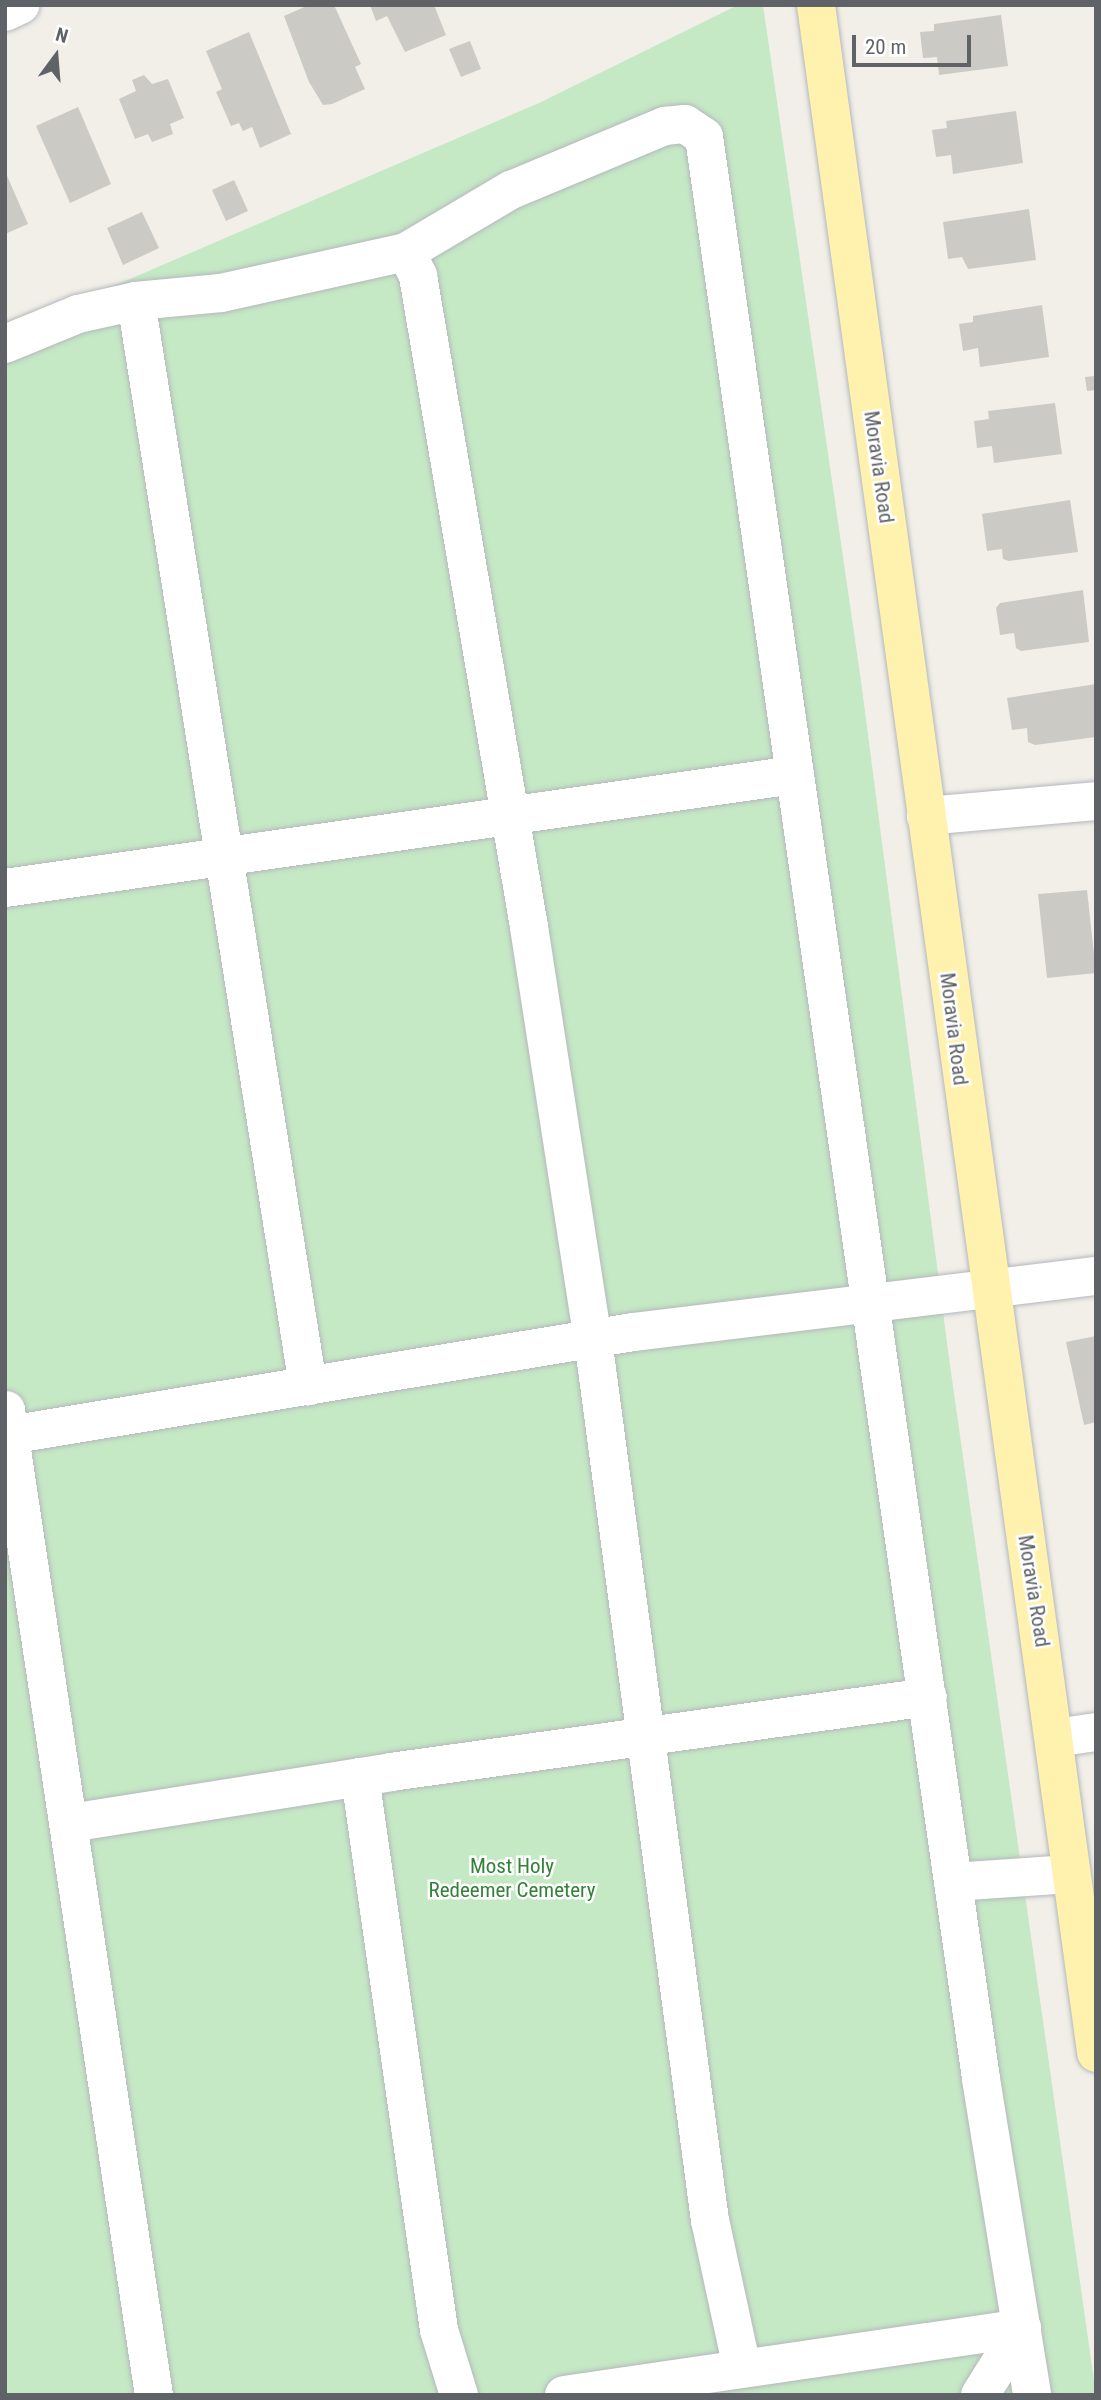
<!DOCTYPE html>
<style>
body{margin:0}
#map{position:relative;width:1101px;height:2400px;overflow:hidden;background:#f1efe8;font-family:"Roboto Condensed",sans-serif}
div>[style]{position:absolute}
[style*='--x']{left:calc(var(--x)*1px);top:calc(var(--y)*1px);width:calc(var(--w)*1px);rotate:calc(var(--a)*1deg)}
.green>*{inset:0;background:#c5e8c5}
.building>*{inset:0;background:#cccac5}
.roads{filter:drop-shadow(0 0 2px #b5b8bc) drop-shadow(0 0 2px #b5b8bc)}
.minor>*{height:38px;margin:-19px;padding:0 19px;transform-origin:19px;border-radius:19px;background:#fff}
.major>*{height:38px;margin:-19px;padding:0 19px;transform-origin:19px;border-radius:19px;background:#fff2af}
span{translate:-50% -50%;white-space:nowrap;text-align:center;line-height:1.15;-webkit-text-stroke:5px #fff;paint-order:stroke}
.street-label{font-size:21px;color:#5f6368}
.park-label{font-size:21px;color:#348238}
.frame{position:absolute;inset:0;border:7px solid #5f6368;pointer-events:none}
.north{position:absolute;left:21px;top:21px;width:70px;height:70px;-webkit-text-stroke:5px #fff;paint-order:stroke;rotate:16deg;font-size:19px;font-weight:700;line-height:28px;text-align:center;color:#5f6368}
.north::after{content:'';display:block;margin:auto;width:24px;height:32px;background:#5f6368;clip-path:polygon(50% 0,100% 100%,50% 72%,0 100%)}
.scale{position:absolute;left:852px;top:35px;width:119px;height:32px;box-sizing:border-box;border:4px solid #5f6368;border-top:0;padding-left:9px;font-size:21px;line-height:24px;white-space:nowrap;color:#5f6368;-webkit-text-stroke:5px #fff;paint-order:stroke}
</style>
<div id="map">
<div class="green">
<i style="clip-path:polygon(738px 5px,763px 5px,861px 681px,949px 1358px,1096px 2395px,5px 2395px,5px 327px,130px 279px,539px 103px)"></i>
</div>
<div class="building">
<i style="clip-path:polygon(309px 5px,334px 5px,361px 64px,355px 67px,365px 89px,332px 104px,323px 105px,309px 82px,284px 16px)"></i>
<i style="clip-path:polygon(370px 5px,434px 5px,446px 35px,405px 52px,387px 16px,376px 21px)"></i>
<i style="clip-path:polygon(1001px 15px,1008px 66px,939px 75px,937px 57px,923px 58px,920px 32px,934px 31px,934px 24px)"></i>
<i style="clip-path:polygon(249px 32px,291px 134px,260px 148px,252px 127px,243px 131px,239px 123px,231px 126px,216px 92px,222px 89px,206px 51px)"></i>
<i style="clip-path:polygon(470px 41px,481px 69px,461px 77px,449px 49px)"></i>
<i style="clip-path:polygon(144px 75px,152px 84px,168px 79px,184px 118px,170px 124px,173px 134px,152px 142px,148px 134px,135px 139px,119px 99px,136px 91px,132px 80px)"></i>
<i style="clip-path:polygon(78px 107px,111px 184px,70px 203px,36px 126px)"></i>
<i style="clip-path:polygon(1016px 111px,1023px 163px,953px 174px,951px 155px,936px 157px,932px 130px,947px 128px,946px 121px)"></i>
<i style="clip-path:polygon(5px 171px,28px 224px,5px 234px)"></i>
<i style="clip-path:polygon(234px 180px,248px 211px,226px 221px,212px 190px)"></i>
<i style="clip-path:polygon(1029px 209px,1036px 260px,968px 269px,962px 257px,948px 259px,943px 222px)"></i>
<i style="clip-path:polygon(142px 212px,159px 248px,123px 265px,107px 228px)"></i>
<i style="clip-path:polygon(1042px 305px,1049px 357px,980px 367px,978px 348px,963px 351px,959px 324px,973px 322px,973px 316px)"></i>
<i style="clip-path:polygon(1096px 376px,1096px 390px,1087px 391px,1085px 377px)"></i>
<i style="clip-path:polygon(1055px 403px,1062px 454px,994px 463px,992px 446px,977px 448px,974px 421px,989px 419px,988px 411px)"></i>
<i style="clip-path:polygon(1070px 500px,1078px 552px,1009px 561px,1003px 559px,1002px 549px,987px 551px,982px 514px)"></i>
<i style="clip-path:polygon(1083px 590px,1089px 642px,1021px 651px,1016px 648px,1014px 633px,1000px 635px,996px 608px,1000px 603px)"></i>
<i style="clip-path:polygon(1096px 684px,1096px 737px,1035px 745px,1028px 742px,1027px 728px,1012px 730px,1007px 698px)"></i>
<i style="clip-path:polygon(1087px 890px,1096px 973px,1047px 978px,1038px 894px)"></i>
<i style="clip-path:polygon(1096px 1336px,1096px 1422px,1084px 1425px,1066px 1342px)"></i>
</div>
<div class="roads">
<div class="minor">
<i style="--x:5;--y:12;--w:17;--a:-25"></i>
<i style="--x:406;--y:252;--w:27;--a:63"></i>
<i style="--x:418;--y:276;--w:660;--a:80.32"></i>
<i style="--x:529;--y:927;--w:417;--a:81.2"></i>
<i style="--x:593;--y:1339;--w:889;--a:82.44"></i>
<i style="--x:710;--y:2220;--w:151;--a:77.8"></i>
<i style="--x:136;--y:301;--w:1099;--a:80.99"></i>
<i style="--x:5;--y:344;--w:79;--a:-22.3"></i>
<i style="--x:78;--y:314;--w:59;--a:-12.6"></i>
<i style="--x:136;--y:301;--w:85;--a:-5.4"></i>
<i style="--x:221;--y:293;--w:189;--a:-12.5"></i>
<i style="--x:406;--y:252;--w:122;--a:-30.6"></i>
<i style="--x:511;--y:190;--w:167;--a:-22.6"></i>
<i style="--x:665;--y:126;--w:20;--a:-6"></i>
<i style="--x:685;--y:124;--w:23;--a:34"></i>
<i style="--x:704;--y:137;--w:1962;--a:81.88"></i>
<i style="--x:981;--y:2079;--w:320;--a:80.8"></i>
<i style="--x:926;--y:816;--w:171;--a:-5"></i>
<i style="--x:5;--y:888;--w:797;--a:-8.15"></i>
<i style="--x:6;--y:1410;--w:996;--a:81.46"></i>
<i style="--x:9;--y:1435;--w:632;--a:-9.37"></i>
<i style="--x:633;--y:1332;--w:466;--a:-6.9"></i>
<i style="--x:1056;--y:1738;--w:40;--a:-8.5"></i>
<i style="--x:360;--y:1777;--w:559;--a:81.87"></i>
<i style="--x:439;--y:2330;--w:68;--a:72.9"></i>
<i style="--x:70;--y:1823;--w:325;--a:-9"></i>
<i style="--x:391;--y:1772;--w:542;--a:-7.95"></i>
<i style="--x:953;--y:1882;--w:118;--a:-3.9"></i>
<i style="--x:564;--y:2395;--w:463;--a:-8.3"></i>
<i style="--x:980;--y:2395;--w:79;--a:-57.9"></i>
</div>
<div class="major">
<i style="--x:816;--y:5;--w:2067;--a:82.21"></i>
</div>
</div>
<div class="street-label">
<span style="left:879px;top:467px;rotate:82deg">Moravia Road</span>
<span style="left:954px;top:1029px;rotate:83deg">Moravia Road</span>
<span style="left:1034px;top:1591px;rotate:81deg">Moravia Road</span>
</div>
<div class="park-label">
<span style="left:512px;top:1878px">Most Holy<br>Redeemer Cemetery</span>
</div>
<div class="frame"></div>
<div class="north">N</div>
<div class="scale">20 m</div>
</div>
